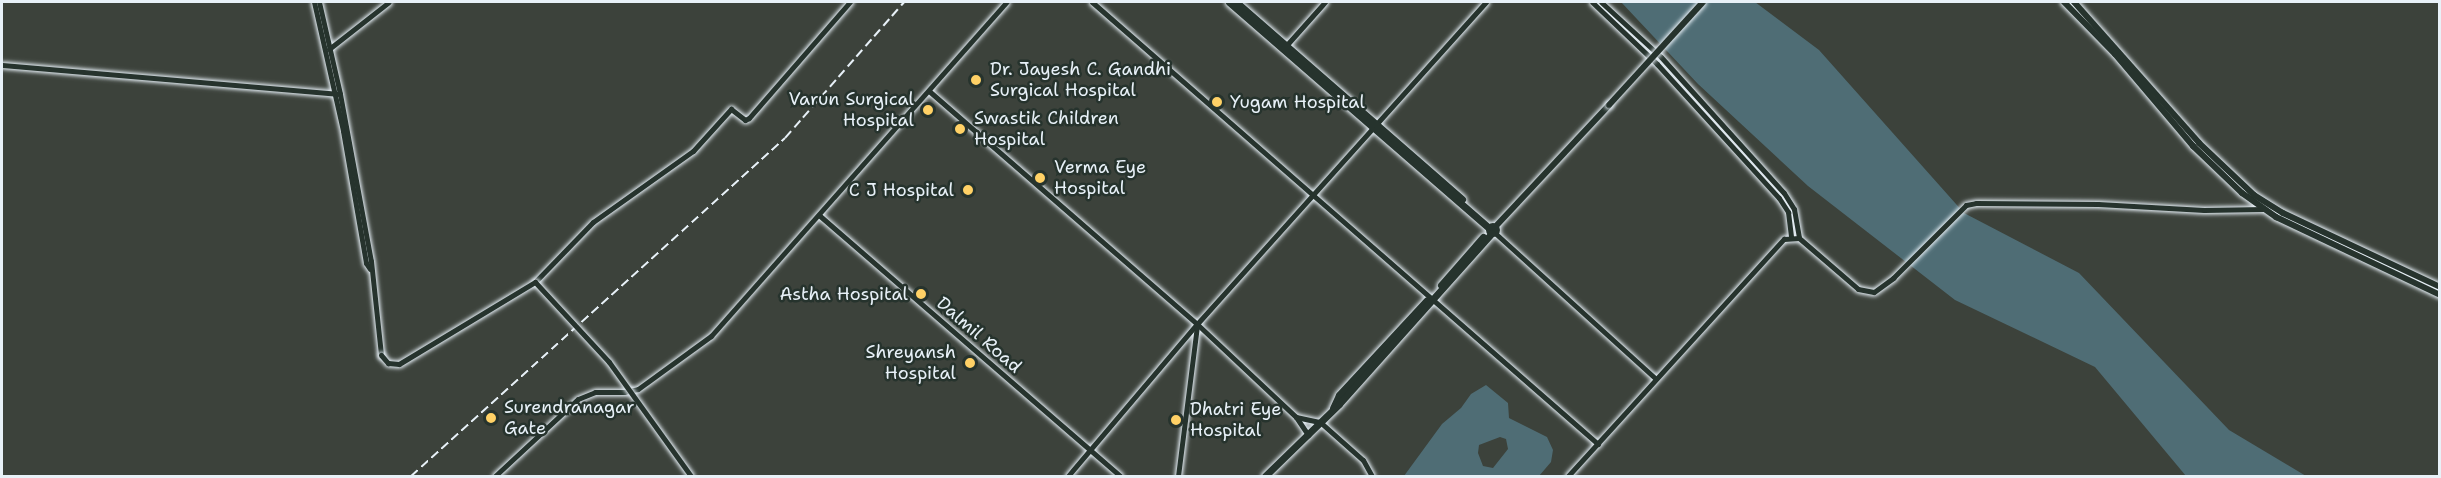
<!DOCTYPE html>
<style>
body{margin:0}
#map{position:relative;width:2441px;height:478px;overflow:hidden;background:#3c423b;font-family:"Shantell Sans",sans-serif}
div>[style]{position:absolute}
[style*='--x']{left:calc(var(--x)*1px);top:calc(var(--y)*1px);width:calc(var(--w)*1px);rotate:calc(var(--a)*1deg)}
.water>*{inset:0;background:#4f6d75}
.roads{filter:drop-shadow(0 0 2px #e8f1f8) drop-shadow(0 0 2px #e8f1f8)}
.secondary>*{height:5px;margin:-2.5px;padding:0 2.5px;transform-origin:2.5px;border-radius:2.5px;background:#26332d}
.primary>*{height:6px;margin:-3px;padding:0 3px;transform-origin:3px;border-radius:3px;background:#26332d}
.highway>*{height:7px;margin:-3.5px;padding:0 3.5px;transform-origin:3.5px;border-radius:3.5px;background:#26332d}
.highway>.ring{margin:-3.5px;padding:0;box-sizing:content-box;background:none;border:7px solid #26332d;border-radius:50%}
.rail>*{height:1.5px;margin-top:-0.75px;transform-origin:0;background:repeating-linear-gradient(90deg,#e8f1f8 0 9px,transparent 0 13.5px)}
.bridges{filter:drop-shadow(0 0 2px #e8f1f8) drop-shadow(0 0 2px #e8f1f8)}
.secondary-bridge>*{height:5px;margin:-2.5px;padding:0 2.5px;transform-origin:2.5px;border-radius:2.5px;background:#26332d}
.primary-bridge>*{height:6px;margin:-3px;padding:0 3px;transform-origin:3px;border-radius:3px;background:#26332d}
.dots>*{width:16px;height:16px;translate:-50% -50%;box-sizing:border-box;border:3px solid #26332d;border-radius:50%}
span{translate:-50% -50%;white-space:nowrap;text-align:center;line-height:1.15;-webkit-text-stroke:5px #26332d;paint-order:stroke}
.poi-label{font-size:18px;color:#e8f1f8}
.left{translate:0 -50%;text-align:left}
.right{translate:-100% -50%;text-align:right}
.street-label{font-size:18px;color:#e8f1f8}
.frame{position:absolute;inset:0;border:3px solid #e8f1f8;pointer-events:none}
</style>
<div id="map">
<div class="water">
<i style="clip-path:polygon(1621px 2px,1755px 2px,1819px 50px,1964px 213px,2079px 273px,2229px 430px,2306px 476px,2186px 476px,2095px 367px,1955px 300px,1808px 186px,1698px 84px)"></i>
<i style="clip-path:polygon(evenodd,1486px 385px,1508px 403px,1509px 418px,1547px 437px,1553px 450px,1551px 462px,1539px 476px,1404px 476px,1442px 424px,1461px 408px,1471px 394px,1486px 385px,1500px 437px,1506px 439px,1508px 449px,1493px 468px,1483px 466px,1478px 453px,1479px 445px,1500px 437px)"></i>
</div>
<div class="roads">
<div class="secondary">
<i style="--x:314;--y:2;--w:132;--a:77.3"></i>
<i style="--x:343;--y:131;--w:134;--a:80.1"></i>
<i style="--x:366;--y:263;--w:7;--a:56"></i>
<i style="--x:319;--y:2;--w:94;--a:77.1"></i>
<i style="--x:340;--y:94;--w:170;--a:79.5"></i>
<i style="--x:371;--y:261;--w:95;--a:83.9"></i>
<i style="--x:1092;--y:2;--w:672;--a:41.14"></i>
<i style="--x:1592;--y:2;--w:90;--a:43.6"></i>
<i style="--x:1657;--y:64;--w:181;--a:47.7"></i>
<i style="--x:1779;--y:198;--w:17;--a:57"></i>
<i style="--x:1788;--y:212;--w:25;--a:83"></i>
<i style="--x:1601;--y:2;--w:81;--a:42.5"></i>
<i style="--x:1661;--y:57;--w:183;--a:47.9"></i>
<i style="--x:1784;--y:193;--w:19;--a:58"></i>
<i style="--x:1794;--y:209;--w:29;--a:80"></i>
<i style="--x:1284;--y:48;--w:62;--a:-48.3"></i>
<i style="--x:329;--y:49;--w:76;--a:-38.1"></i>
<i style="--x:2;--y:65;--w:339;--a:4.9"></i>
<i style="--x:929;--y:91;--w:355;--a:41"></i>
<i style="--x:1197;--y:324;--w:136;--a:43.2"></i>
<i style="--x:1296;--y:417;--w:22;--a:56"></i>
<i style="--x:820;--y:216;--w:397;--a:40.9"></i>
<i style="--x:1495;--y:233;--w:217;--a:42.2"></i>
<i style="--x:535;--y:282;--w:83;--a:-46"></i>
<i style="--x:593;--y:222;--w:123;--a:-35.4"></i>
<i style="--x:693;--y:151;--w:57;--a:-47.9"></i>
<i style="--x:731;--y:109;--w:18;--a:38"></i>
<i style="--x:745;--y:120;--w:4;--a:-27"></i>
<i style="--x:749;--y:118;--w:154;--a:-49"></i>
<i style="--x:1296;--y:417;--w:25;--a:12"></i>
<i style="--x:1320;--y:422;--w:57;--a:41.5"></i>
<i style="--x:1363;--y:460;--w:18;--a:61"></i>
<i style="--x:495;--y:476;--w:113;--a:-42.9"></i>
<i style="--x:578;--y:399;--w:18;--a:-22"></i>
<i style="--x:595;--y:392;--w:29;--a:0"></i>
<i style="--x:624;--y:392;--w:14;--a:-12"></i>
<i style="--x:638;--y:389;--w:90;--a:-36"></i>
<i style="--x:711;--y:336;--w:446;--a:-48.5"></i>
<i style="--x:1068;--y:476;--w:199;--a:-49.7"></i>
<i style="--x:1197;--y:324;--w:433;--a:-48.1"></i>
<i style="--x:1178;--y:476;--w:151;--a:-82.8"></i>
<i style="--x:1568;--y:476;--w:321;--a:-47.7"></i>
<i style="--x:1784;--y:239;--w:15;--a:-4"></i>
<i style="--x:1799;--y:238;--w:78;--a:40.8"></i>
<i style="--x:1858;--y:289;--w:16;--a:11"></i>
<i style="--x:1874;--y:292;--w:24;--a:-36"></i>
<i style="--x:1893;--y:278;--w:103;--a:-45"></i>
<i style="--x:1966;--y:205;--w:10;--a:-11"></i>
<i style="--x:1976;--y:203;--w:122;--a:0.5"></i>
<i style="--x:2098;--y:204;--w:106;--a:3.2"></i>
<i style="--x:2204;--y:210;--w:60;--a:-1"></i>
</div>
<div class="primary">
<i style="--x:2064;--y:2;--w:73;--a:45.6"></i>
<i style="--x:2115;--y:54;--w:121;--a:49.7"></i>
<i style="--x:2193;--y:146;--w:68;--a:43.8"></i>
<i style="--x:2242;--y:193;--w:42;--a:35.2"></i>
<i style="--x:2276;--y:217;--w:182;--a:25.4"></i>
<i style="--x:2074;--y:2;--w:188;--a:48.4"></i>
<i style="--x:2199;--y:143;--w:76;--a:43.4"></i>
<i style="--x:2254;--y:195;--w:34;--a:32"></i>
<i style="--x:2283;--y:213;--w:174;--a:25.2"></i>
<i style="--x:1495;--y:227;--w:167;--a:-46.9"></i>
</div>
<div class="highway">
<i style="--x:1229;--y:2;--w:346;--a:41"></i>
<i style="--x:1236;--y:2;--w:300;--a:41.1"></i>
<i class="ring" style="left:1489.5px;top:226.5px;width:0;height:0"></i>
<i style="--x:1441;--y:285;--w:64;--a:-48.8"></i>
<i style="--x:1333;--y:408;--w:14;--a:-65"></i>
<i style="--x:1339;--y:395;--w:129;--a:-47.2"></i>
<i style="--x:1265;--y:476;--w:103;--a:-44.2"></i>
<i style="--x:1339;--y:404;--w:229;--a:-48.2"></i>
</div>
</div>
<div class="rail">
<i style="--x:411;--y:476;--w:504;--a:-42.11"></i>
<i style="--x:785;--y:138;--w:181;--a:-48.8"></i>
</div>
<div class="bridges">
<div class="secondary-bridge">
<i style="--x:381;--y:355;--w:11;--a:49"></i>
<i style="--x:388;--y:363;--w:11;--a:5"></i>
<i style="--x:399;--y:364;--w:159;--a:-31.1"></i>
<i style="--x:535;--y:282;--w:109;--a:47.2"></i>
<i style="--x:609;--y:362;--w:140;--a:54.3"></i>
</div>
<div class="primary-bridge">
<i style="--x:1609;--y:105;--w:139;--a:-47.6"></i>
</div>
</div>
<div class="dots">
<i style="left:976px;top:80px;background:#ffd166"></i>
<i style="left:1217px;top:102px;background:#ffd166"></i>
<i style="left:928px;top:110px;background:#ffd166"></i>
<i style="left:960px;top:129px;background:#ffd166"></i>
<i style="left:1040px;top:178px;background:#ffd166"></i>
<i style="left:968px;top:190px;background:#ffd166"></i>
<i style="left:921px;top:294px;background:#ffd166"></i>
<i style="left:970px;top:363px;background:#ffd166"></i>
<i style="left:491px;top:418px;background:#ffd166"></i>
<i style="left:1176px;top:420px;background:#ffd166"></i>
</div>
<div class="poi-label">
<span class="left" style="left:990px;top:80px">Dr. Jayesh C. Gandhi<br>Surgical Hospital</span>
<span class="right" style="left:914px;top:110px">Varun Surgical<br>Hospital</span>
<span class="left" style="left:1230px;top:102px">Yugam Hospital</span>
<span class="left" style="left:974px;top:129px">Swastik Children<br>Hospital</span>
<span class="left" style="left:1054px;top:178px">Verma Eye<br>Hospital</span>
<span class="right" style="left:954px;top:190px">C J Hospital</span>
<span class="right" style="left:908px;top:294px">Astha Hospital</span>
<span class="right" style="left:956px;top:363px">Shreyansh<br>Hospital</span>
<span class="left" style="left:504px;top:418px">Surendranagar<br>Gate</span>
<span class="left" style="left:1190px;top:420px">Dhatri Eye<br>Hospital</span>
</div>
<div class="street-label">
<span style="left:979px;top:335px;rotate:41deg">Dalmil Road</span>
</div>
<div class="frame"></div>
</div>
